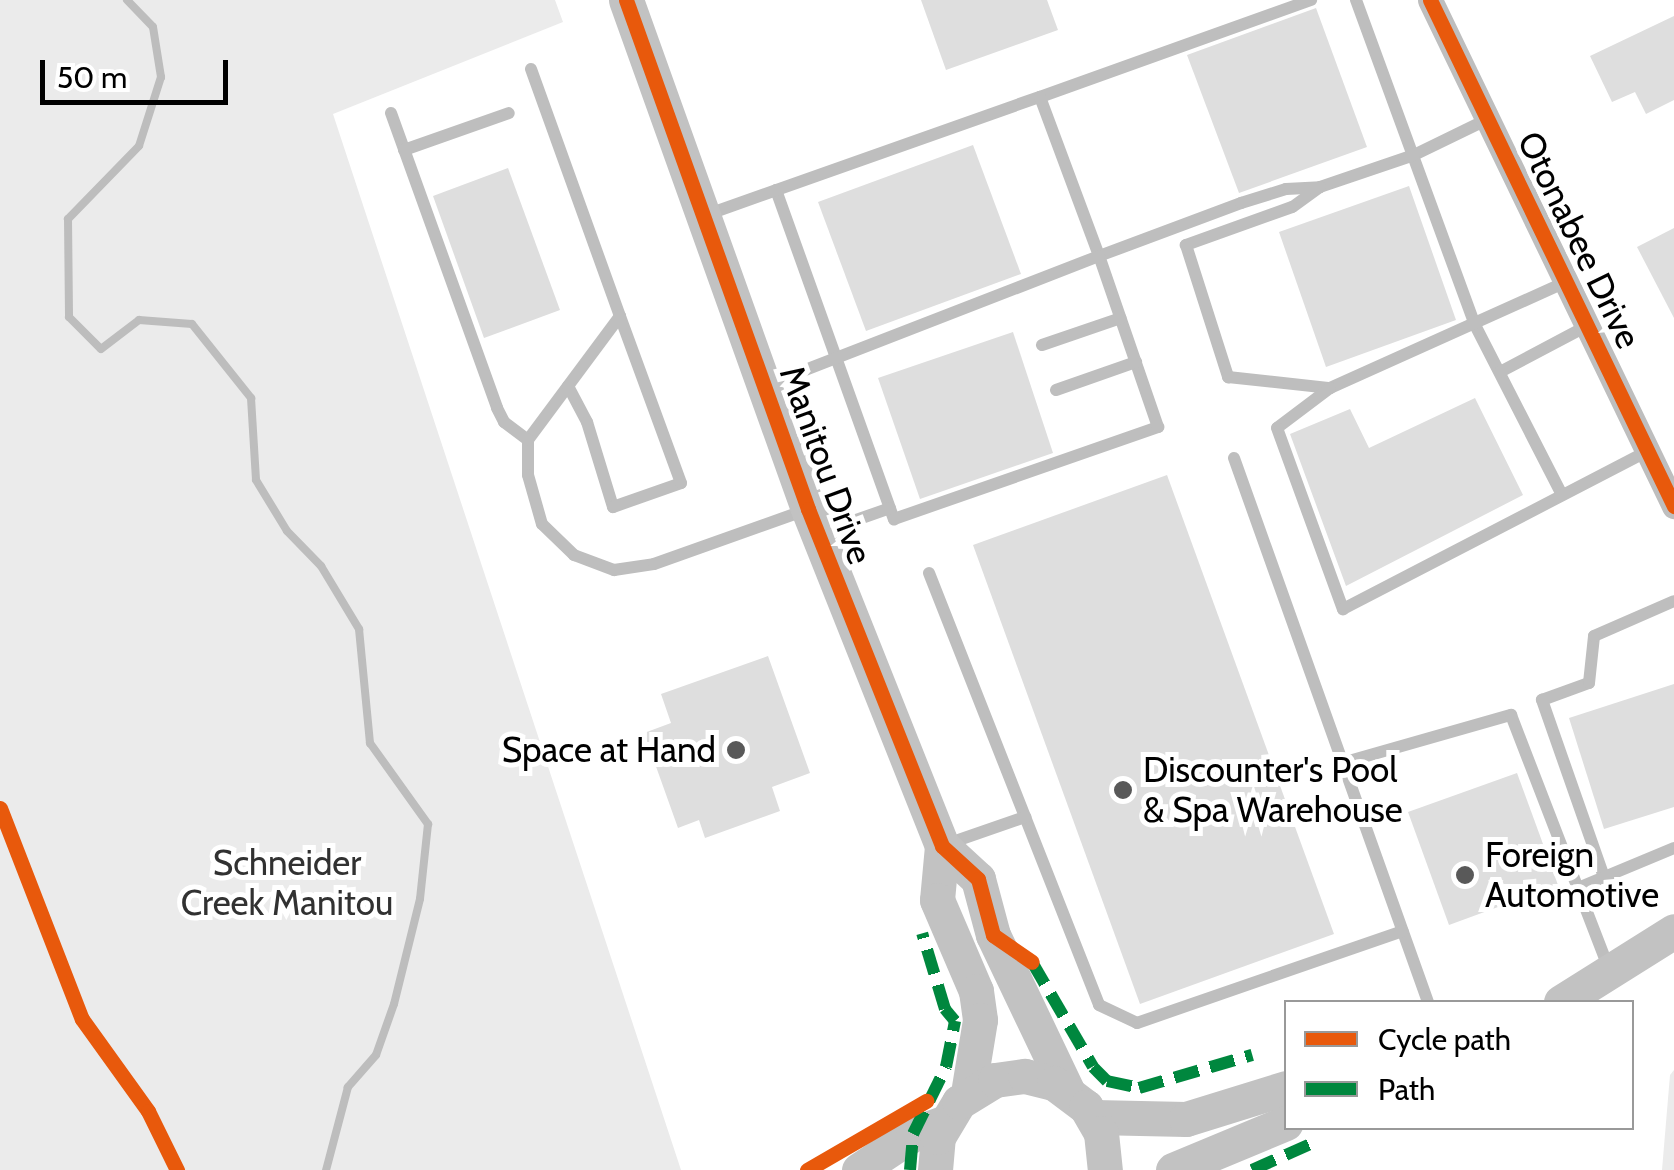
<!DOCTYPE html>
<style>
body{margin:0}
#map{position:relative;width:1674px;height:1170px;overflow:hidden;background:#fff;font-family:Cabin,sans-serif}
div>[style]{position:absolute}
[style*='--x']{left:calc(var(--x)*1px);top:calc(var(--y)*1px);width:calc(var(--w)*1px);rotate:calc(var(--a)*1deg)}
.green>*{inset:0;background:#ebebeb}
.stream>*{height:8px;margin:-4px;padding:0 4px;transform-origin:4px;border-radius:4px;background:#bdbdbd}
.building>*{inset:0;background:#dedede}
.service>*{height:12px;margin:-6px;padding:0 6px;transform-origin:6px;border-radius:6px;background:#bebebe}
.minor>*{height:25px;margin:-12.5px;padding:0 12.5px;transform-origin:12.5px;border-radius:12.5px;background:#bebebe}
.secondary>*{height:35px;margin:-17.5px;padding:0 17.5px;transform-origin:17.5px;border-radius:17.5px;background:#c2c2c2}
.quiet>*{height:12px;margin-top:-6px;transform-origin:0;background:repeating-linear-gradient(90deg,#00873e 0 25px,transparent 0 37px)}
.cycleway>*{height:15px;margin:-7.5px;padding:0 7.5px;transform-origin:7.5px;border-radius:7.5px;background:#e8590c}
.dots>*{width:28px;height:28px;translate:-50% -50%;box-sizing:border-box;border:5px solid #fff;border-radius:50%}
span{translate:-50% -50%;white-space:nowrap;text-align:center;line-height:1.15;-webkit-text-stroke:10px #fff;paint-order:stroke}
.street-label{font-size:35px;color:#000}
.poi-label{font-size:35px;color:#000}
.right{translate:-100% -50%;text-align:right}
.left{translate:0 -50%;text-align:left}
.park-label{font-size:35px;color:#313131}
.legend{position:absolute;left:1284px;top:1000px;width:350px;height:130px;box-sizing:border-box;background:#fff;border:2px solid #999;margin:0;padding:12px 18px;list-style:none;font-size:30px;color:#000}
.legend li{display:flex;align-items:center;gap:20px;height:50px}
.legend b{width:50px;border:2px solid #999}
.scale{position:absolute;left:40px;top:60px;width:188px;height:45px;box-sizing:border-box;border:5px solid #000;border-top:0;padding-left:12px;font-size:30px;line-height:35px;white-space:nowrap;color:#000;-webkit-text-stroke:8px #fff;paint-order:stroke}
</style>
<div id="map">
<div class="green">
<i style="clip-path:polygon(0 0,555px 0,563px 22px,333px 114px,681px 1170px,0 1170px)"></i>
<i style="clip-path:polygon(1674px 1070px,1674px 1170px,1662px 1170px,1670px 1075px)"></i>
</div>
<div class="stream">
<i style="--x:127;--y:0;--w:37;--a:46"></i>
<i style="--x:153;--y:27;--w:51;--a:80.9"></i>
<i style="--x:161;--y:77;--w:72;--a:107.7"></i>
<i style="--x:139;--y:146;--w:102;--a:134.2"></i>
<i style="--x:68;--y:219;--w:98;--a:89.4"></i>
<i style="--x:69;--y:317;--w:45;--a:45"></i>
<i style="--x:101;--y:349;--w:48;--a:-37.3"></i>
<i style="--x:139;--y:320;--w:53;--a:4.3"></i>
<i style="--x:192;--y:324;--w:95;--a:51.4"></i>
<i style="--x:251;--y:398;--w:82;--a:86.5"></i>
<i style="--x:256;--y:480;--w:60;--a:58.7"></i>
<i style="--x:287;--y:531;--w:49;--a:45.8"></i>
<i style="--x:321;--y:566;--w:74;--a:58.9"></i>
<i style="--x:359;--y:629;--w:115;--a:84.5"></i>
<i style="--x:370;--y:743;--w:100;--a:54.4"></i>
<i style="--x:428;--y:824;--w:75;--a:96.1"></i>
<i style="--x:420;--y:899;--w:108;--a:103.9"></i>
<i style="--x:394;--y:1004;--w:54;--a:109.4"></i>
<i style="--x:376;--y:1055;--w:43;--a:131.2"></i>
<i style="--x:348;--y:1087;--w:86;--a:104.8"></i>
</div>
<div class="building">
<i style="clip-path:polygon(921px 0,1047px 0,1058px 30px,946px 70px)"></i>
<i style="clip-path:polygon(1316px 8px,1367px 147px,1239px 193px,1187px 55px)"></i>
<i style="clip-path:polygon(1674px 16px,1674px 100px,1646px 114px,1635px 92px,1612px 102px,1590px 56px)"></i>
<i style="clip-path:polygon(973px 145px,1021px 274px,866px 331px,818px 202px)"></i>
<i style="clip-path:polygon(508px 168px,560px 310px,484px 338px,433px 196px)"></i>
<i style="clip-path:polygon(1409px 186px,1456px 320px,1326px 367px,1279px 232px)"></i>
<i style="clip-path:polygon(1674px 228px,1674px 318px,1637px 247px)"></i>
<i style="clip-path:polygon(1013px 332px,1053px 453px,920px 499px,878px 378px)"></i>
<i style="clip-path:polygon(1475px 398px,1523px 495px,1346px 586px,1290px 434px,1350px 409px,1369px 448px)"></i>
<i style="clip-path:polygon(1167px 475px,1334px 934px,1140px 1004px,973px 545px)"></i>
<i style="clip-path:polygon(768px 656px,810px 773px,772px 787px,780px 811px,705px 838px,699px 820px,678px 828px,644px 733px,671px 723px,661px 694px)"></i>
<i style="clip-path:polygon(1674px 684px,1674px 807px,1604px 829px,1569px 718px)"></i>
<i style="clip-path:polygon(1517px 773px,1558px 885px,1449px 925px,1408px 812px)"></i>
</div>
<div class="service">
<i style="--x:1356;--y:0;--w:344;--a:69.9"></i>
<i style="--x:1474;--y:323;--w:193;--a:62.9"></i>
<i style="--x:531;--y:69;--w:263;--a:70.2"></i>
<i style="--x:620;--y:316;--w:154;--a:126.6"></i>
<i style="--x:528;--y:440;--w:35;--a:90"></i>
<i style="--x:528;--y:475;--w:51;--a:74.1"></i>
<i style="--x:542;--y:524;--w:45;--a:44.1"></i>
<i style="--x:574;--y:555;--w:43;--a:20.6"></i>
<i style="--x:614;--y:570;--w:40;--a:-8.5"></i>
<i style="--x:654;--y:564;--w:161;--a:-19.6"></i>
<i style="--x:1040;--y:97;--w:288;--a:-19.7"></i>
<i style="--x:391;--y:113;--w:313;--a:70.2"></i>
<i style="--x:497;--y:408;--w:16;--a:63"></i>
<i style="--x:504;--y:422;--w:30;--a:37"></i>
<i style="--x:1488;--y:119;--w:82;--a:154.1"></i>
<i style="--x:1414;--y:155;--w:99;--a:161.2"></i>
<i style="--x:1320;--y:187;--w:34;--a:144"></i>
<i style="--x:1292;--y:207;--w:113;--a:160.3"></i>
<i style="--x:1186;--y:245;--w:139;--a:72.3"></i>
<i style="--x:1228;--y:377;--w:103;--a:6.2"></i>
<i style="--x:1330;--y:388;--w:259;--a:-24.2"></i>
<i style="--x:404;--y:150;--w:111;--a:-19.4"></i>
<i style="--x:776;--y:190;--w:350;--a:70.3"></i>
<i style="--x:894;--y:519;--w:280;--a:-19.2"></i>
<i style="--x:1158;--y:427;--w:181;--a:-109"></i>
<i style="--x:1099;--y:256;--w:152;--a:-20.5"></i>
<i style="--x:1241;--y:203;--w:47;--a:-17.3"></i>
<i style="--x:1286;--y:189;--w:34;--a:-3"></i>
<i style="--x:706;--y:215;--w:354;--a:-19.5"></i>
<i style="--x:1040;--y:97;--w:170;--a:69.6"></i>
<i style="--x:1099;--y:256;--w:357;--a:158.8"></i>
<i style="--x:1042;--y:345;--w:83;--a:-18.9"></i>
<i style="--x:1500;--y:372;--w:98;--a:-27.9"></i>
<i style="--x:568;--y:386;--w:41;--a:62.2"></i>
<i style="--x:587;--y:422;--w:89;--a:73"></i>
<i style="--x:613;--y:507;--w:72;--a:-19.4"></i>
<i style="--x:681;--y:483;--w:178;--a:-110.1"></i>
<i style="--x:1330;--y:388;--w:66;--a:143"></i>
<i style="--x:1277;--y:428;--w:193;--a:70"></i>
<i style="--x:1343;--y:609;--w:343;--a:-27.4"></i>
<i style="--x:1056;--y:390;--w:85;--a:-19.3"></i>
<i style="--x:1234;--y:458;--w:578;--a:70.37"></i>
<i style="--x:822;--y:532;--w:72;--a:-19.4"></i>
<i style="--x:929;--y:573;--w:464;--a:68.5"></i>
<i style="--x:1099;--y:1005;--w:42;--a:25.3"></i>
<i style="--x:1137;--y:1023;--w:281;--a:-19.1"></i>
<i style="--x:1342;--y:763;--w:176;--a:-15.9"></i>
<i style="--x:1511;--y:715;--w:272;--a:68.9"></i>
<i style="--x:947;--y:844;--w:83;--a:-19.1"></i>
<i style="--x:1604;--y:877;--w:188;--a:-109.3"></i>
<i style="--x:1542;--y:700;--w:50;--a:-19.9"></i>
<i style="--x:1589;--y:683;--w:47;--a:-83.9"></i>
<i style="--x:1594;--y:636;--w:87;--a:-23.6"></i>
<i style="--x:1578;--y:888;--w:104;--a:-22.6"></i>
</div>
<div class="minor">
<i style="--x:1430;--y:0;--w:562;--a:64.26"></i>
</div>
<div class="secondary">
<i style="--x:626;--y:0;--w:541;--a:70.32"></i>
<i style="--x:808;--y:509;--w:363;--a:68.3"></i>
<i style="--x:942;--y:846;--w:49;--a:42.5"></i>
<i style="--x:978;--y:879;--w:58;--a:75"></i>
<i style="--x:993;--y:935;--w:172;--a:64.5"></i>
<i style="--x:942;--y:846;--w:54;--a:95.3"></i>
<i style="--x:937;--y:900;--w:99;--a:66.8"></i>
<i style="--x:976;--y:991;--w:29;--a:82"></i>
<i style="--x:980;--y:1020;--w:74;--a:99.3"></i>
<i style="--x:1561;--y:1002;--w:133;--a:-32.1"></i>
<i style="--x:1094;--y:1117;--w:92;--a:1.2"></i>
<i style="--x:1186;--y:1119;--w:105;--a:-17.2"></i>
<i style="--x:859;--y:1170;--w:65;--a:-33.7"></i>
<i style="--x:913;--y:1134;--w:33;--a:-20"></i>
<i style="--x:935;--y:1170;--w:33;--a:-85"></i>
<i style="--x:938;--y:1137;--w:41;--a:-59"></i>
<i style="--x:959;--y:1102;--w:42;--a:-31.4"></i>
<i style="--x:995;--y:1080;--w:30;--a:-8"></i>
<i style="--x:1025;--y:1076;--w:30;--a:14"></i>
<i style="--x:1054;--y:1083;--w:40;--a:37"></i>
<i style="--x:1086;--y:1107;--w:30;--a:60"></i>
<i style="--x:1101;--y:1133;--w:37;--a:84"></i>
<i style="--x:1173;--y:1170;--w:122;--a:-22.6"></i>
</div>
<div class="quiet">
<i style="--x:1032;--y:962;--w:121;--a:59.8"></i>
<i style="--x:1093;--y:1067;--w:20;--a:45"></i>
<i style="--x:1107;--y:1081;--w:33;--a:12"></i>
<i style="--x:1139;--y:1088;--w:118;--a:-16.3"></i>
<i style="--x:910;--y:1170;--w:36;--a:-85"></i>
<i style="--x:913;--y:1134;--w:75;--a:-63.8"></i>
<i style="--x:946;--y:1067;--w:47;--a:-78.9"></i>
<i style="--x:955;--y:1021;--w:16;--a:-130"></i>
<i style="--x:945;--y:1009;--w:79;--a:-106.8"></i>
<i style="--x:1252;--y:1170;--w:71;--a:-24"></i>
</div>
<div class="cycleway">
<i style="--x:626;--y:0;--w:541;--a:70.32"></i>
<i style="--x:808;--y:509;--w:363;--a:68.3"></i>
<i style="--x:942;--y:846;--w:49;--a:42.5"></i>
<i style="--x:978;--y:879;--w:58;--a:75"></i>
<i style="--x:993;--y:935;--w:47;--a:34.7"></i>
<i style="--x:1430;--y:0;--w:562;--a:64.26"></i>
<i style="--x:0;--y:808;--w:226;--a:68.8"></i>
<i style="--x:82;--y:1019;--w:113;--a:54.3"></i>
<i style="--x:148;--y:1111;--w:66;--a:63.8"></i>
<i style="--x:807;--y:1170;--w:138;--a:-30.1"></i>
</div>
<div class="dots">
<i style="left:736px;top:750px;background:#595959"></i>
<i style="left:1123px;top:790px;background:#595959"></i>
<i style="left:1465px;top:875px;background:#595959"></i>
</div>
<div class="street-label">
<span style="left:1579px;top:240px;rotate:64deg">Otonabee Drive</span>
<span style="left:826px;top:465px;rotate:70deg">Manitou Drive</span>
</div>
<div class="poi-label">
<span class="right" style="left:716px;top:750px">Space at Hand</span>
<span class="left" style="left:1143px;top:790px">Discounter's Pool<br>&amp; Spa Warehouse</span>
<span class="left" style="left:1485px;top:875px">Foreign<br>Automotive</span>
</div>
<div class="park-label">
<span style="left:287px;top:883px">Schneider<br>Creek Manitou</span>
</div>
<ul class="legend">
<li><b style="height:12px;background:#e8590c"></b>Cycle path</li>
<li><b style="height:12px;background:#00873e"></b>Path</li>
</ul>
<div class="scale">50 m</div>
</div>
